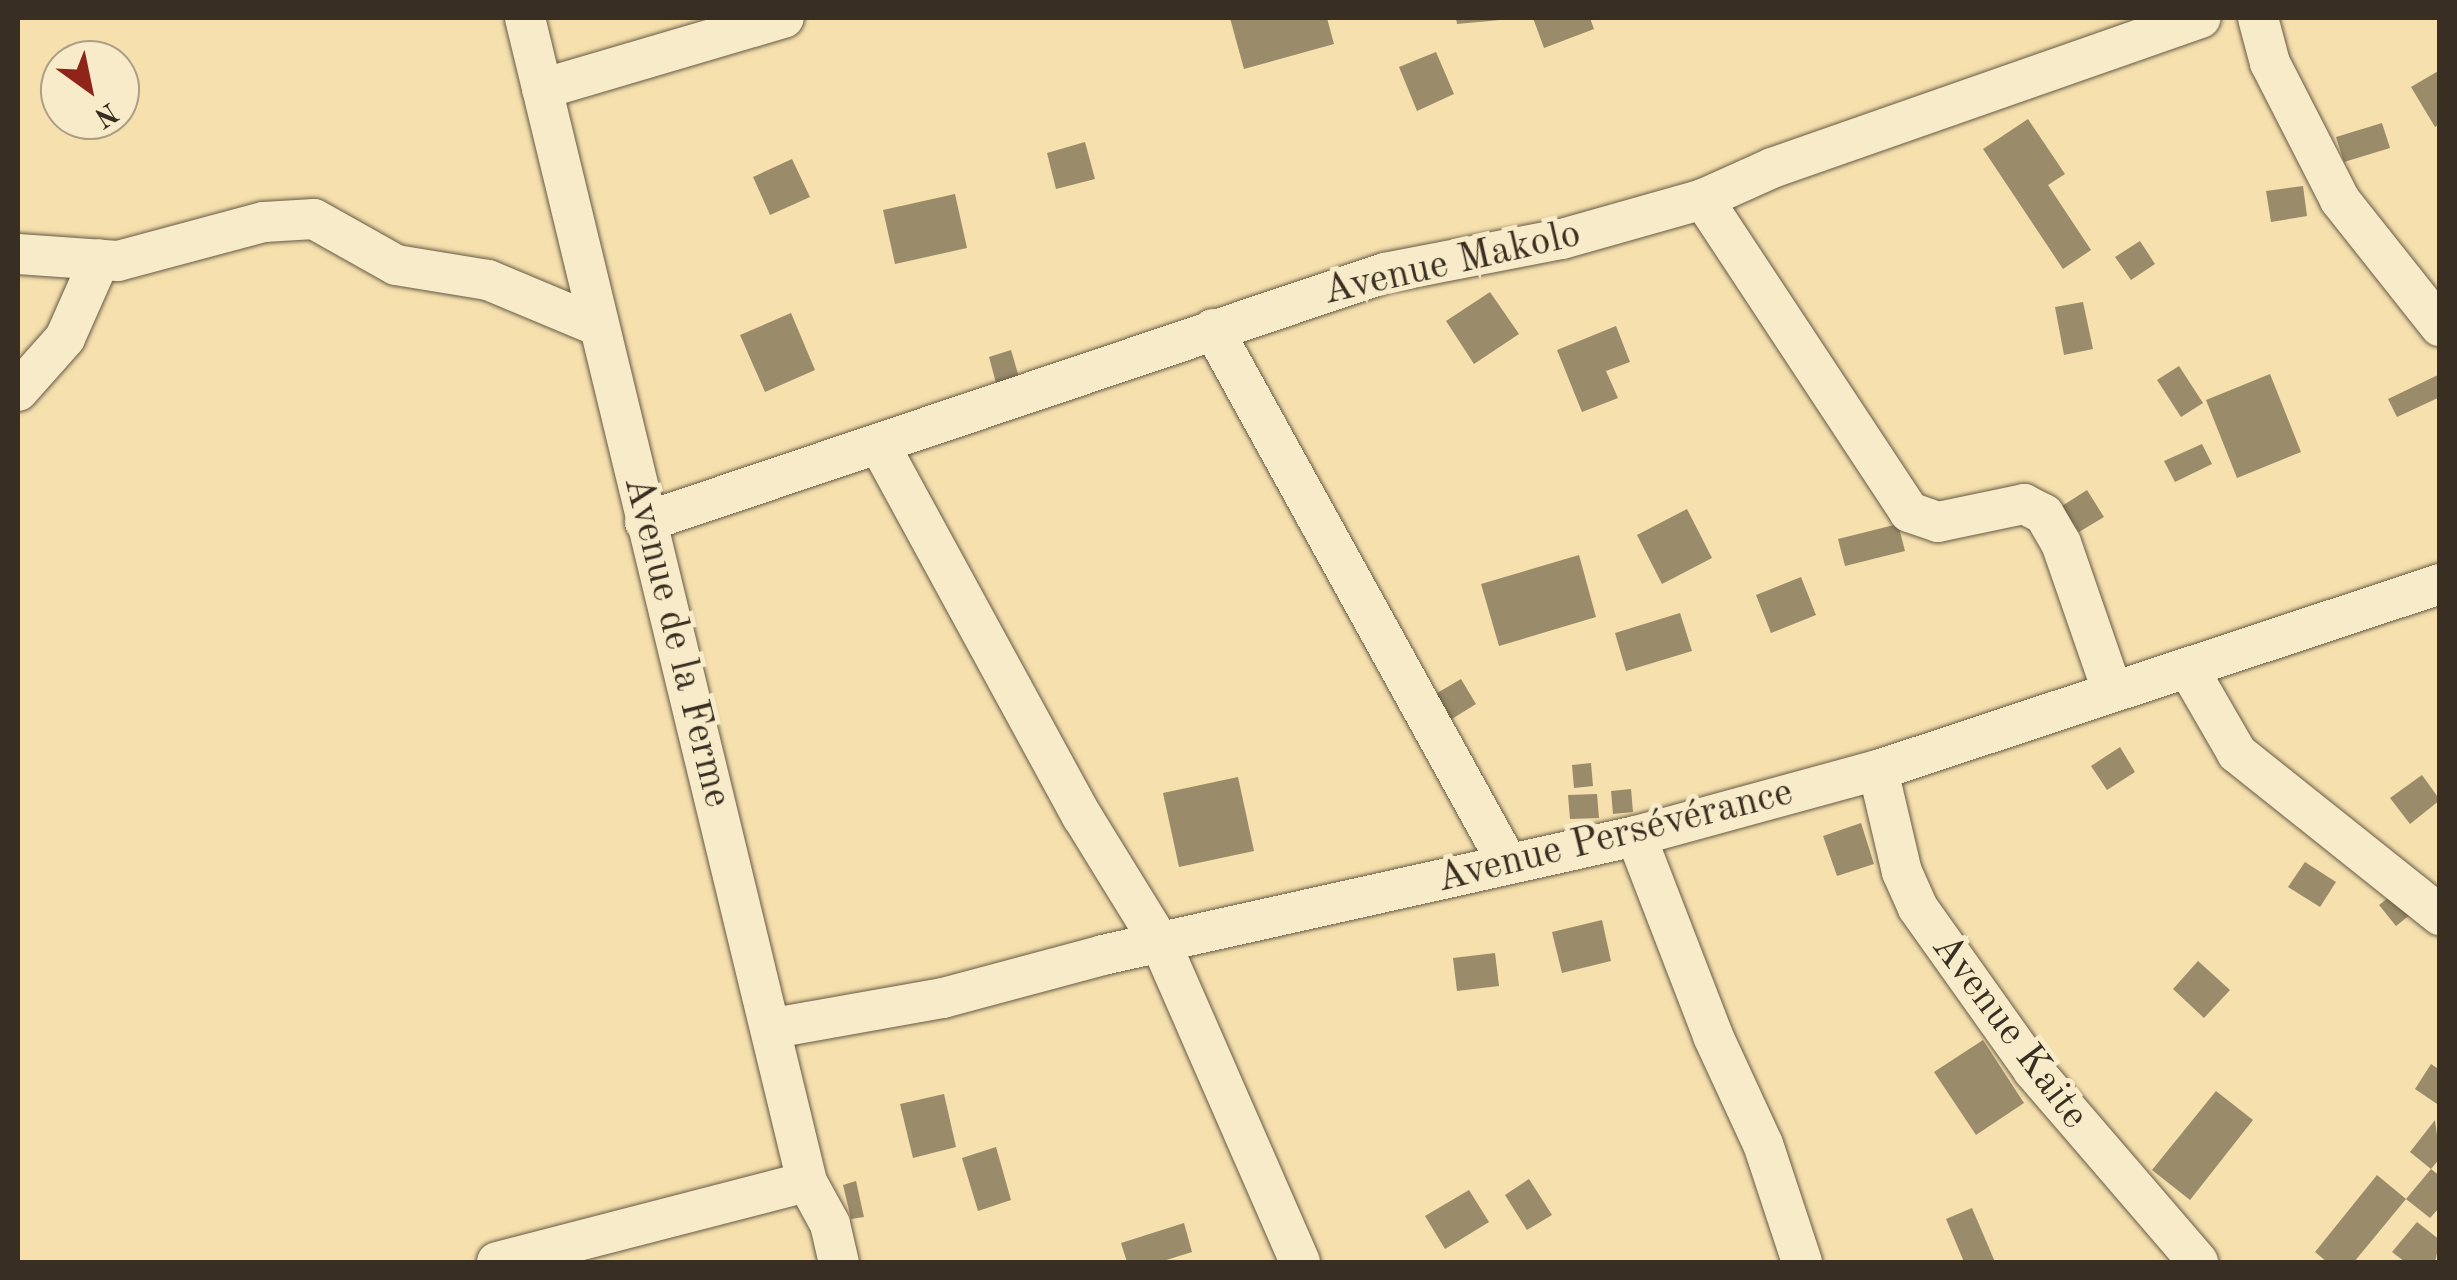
<!DOCTYPE html>
<meta charset="utf-8">
<style>
body{margin:0}
#map{position:relative;width:2457px;height:1280px;overflow:hidden;background:#f5e0ae;font-family:"Old Standard TT",serif}
div>[style]{position:absolute}
[style*='--x']{left:calc(var(--x)*1px);top:calc(var(--y)*1px);width:calc(var(--w)*1px);rotate:calc(var(--a)*1deg)}
.building>*{inset:0;background:#9a8b6a}
.roads{filter:drop-shadow(0 0 2px #675a44) drop-shadow(0 0 2px #675a44)}
.minor>*{height:40px;margin:-20px;padding:0 20px;transform-origin:20px;border-radius:20px;background:#f8ebca}
span{translate:-50% -50%;white-space:nowrap;text-align:center;line-height:1.15;-webkit-text-stroke:10px #f8ebca;paint-order:stroke}
.street-label{font-size:40px;color:#382e21}
.frame{position:absolute;inset:0;border:20px solid #382e21;pointer-events:none}
.north{position:absolute;left:40px;top:40px;width:100px;height:100px;box-sizing:border-box;background:#f8ebca;border:2px solid #ab9f86;border-radius:50%;rotate:147deg;font-size:28px;font-weight:700;line-height:40px;text-align:center;color:#382e21}
.north::after{content:'';display:block;margin:auto;width:35px;height:45px;background:#8f2418;clip-path:polygon(50% 0,100% 100%,50% 72%,0 100%)}
</style>
<div id="map">
<div class="building">
<i style="clip-path:polygon(1230px 18px,1327px 18px,1334px 44px,1244px 69px)"></i>
<i style="clip-path:polygon(1456px 18px,1499px 18px,1500px 20px,1457px 24px)"></i>
<i style="clip-path:polygon(1533px 18px,1590px 18px,1594px 29px,1544px 48px)"></i>
<i style="clip-path:polygon(1436px 52px,1454px 94px,1417px 111px,1399px 67px)"></i>
<i style="clip-path:polygon(2440px 70px,2440px 124px,2435px 127px,2411px 87px)"></i>
<i style="clip-path:polygon(2028px 119px,2065px 174px,2048px 185px,2091px 250px,2063px 269px,1983px 149px)"></i>
<i style="clip-path:polygon(2382px 123px,2390px 148px,2344px 162px,2336px 137px)"></i>
<i style="clip-path:polygon(1085px 142px,1095px 179px,1056px 189px,1047px 153px)"></i>
<i style="clip-path:polygon(792px 159px,810px 197px,770px 215px,753px 177px)"></i>
<i style="clip-path:polygon(2303px 186px,2307px 216px,2271px 222px,2266px 191px)"></i>
<i style="clip-path:polygon(955px 194px,967px 248px,895px 264px,883px 210px)"></i>
<i style="clip-path:polygon(2140px 241px,2155px 264px,2131px 280px,2115px 257px)"></i>
<i style="clip-path:polygon(1490px 292px,1519px 334px,1474px 364px,1446px 321px)"></i>
<i style="clip-path:polygon(2083px 302px,2093px 349px,2064px 355px,2055px 307px)"></i>
<i style="clip-path:polygon(791px 313px,815px 370px,765px 392px,740px 335px)"></i>
<i style="clip-path:polygon(1616px 326px,1630px 362px,1606px 371px,1618px 398px,1582px 412px,1557px 350px)"></i>
<i style="clip-path:polygon(1011px 350px,1019px 377px,996px 383px,989px 357px)"></i>
<i style="clip-path:polygon(2179px 366px,2203px 403px,2181px 417px,2157px 380px)"></i>
<i style="clip-path:polygon(2270px 374px,2301px 452px,2237px 478px,2206px 400px)"></i>
<i style="clip-path:polygon(2440px 374px,2440px 397px,2397px 417px,2388px 399px)"></i>
<i style="clip-path:polygon(2202px 444px,2212px 464px,2175px 482px,2164px 461px)"></i>
<i style="clip-path:polygon(2087px 490px,2104px 517px,2079px 532px,2062px 506px)"></i>
<i style="clip-path:polygon(1687px 509px,1712px 558px,1662px 584px,1637px 535px)"></i>
<i style="clip-path:polygon(1898px 524px,1905px 551px,1845px 566px,1838px 539px)"></i>
<i style="clip-path:polygon(1579px 555px,1596px 617px,1499px 646px,1481px 584px)"></i>
<i style="clip-path:polygon(1801px 577px,1816px 615px,1771px 633px,1756px 595px)"></i>
<i style="clip-path:polygon(1680px 613px,1692px 651px,1626px 671px,1615px 633px)"></i>
<i style="clip-path:polygon(1461px 679px,1476px 704px,1447px 722px,1432px 696px)"></i>
<i style="clip-path:polygon(2120px 747px,2135px 772px,2107px 790px,2091px 766px)"></i>
<i style="clip-path:polygon(1591px 763px,1593px 786px,1574px 788px,1572px 765px)"></i>
<i style="clip-path:polygon(2422px 775px,2440px 800px,2410px 824px,2390px 798px)"></i>
<i style="clip-path:polygon(1238px 777px,1254px 851px,1179px 867px,1163px 793px)"></i>
<i style="clip-path:polygon(1631px 789px,1633px 812px,1613px 814px,1611px 791px)"></i>
<i style="clip-path:polygon(1597px 794px,1599px 818px,1570px 819px,1568px 795px)"></i>
<i style="clip-path:polygon(1861px 823px,1874px 864px,1837px 876px,1823px 836px)"></i>
<i style="clip-path:polygon(2305px 862px,2336px 882px,2320px 907px,2288px 887px)"></i>
<i style="clip-path:polygon(2403px 886px,2420px 907px,2396px 926px,2379px 905px)"></i>
<i style="clip-path:polygon(1602px 920px,1611px 961px,1562px 973px,1552px 932px)"></i>
<i style="clip-path:polygon(1495px 953px,1499px 986px,1457px 991px,1453px 958px)"></i>
<i style="clip-path:polygon(2198px 961px,2230px 990px,2204px 1018px,2173px 989px)"></i>
<i style="clip-path:polygon(1983px 1040px,2024px 1103px,1976px 1135px,1934px 1072px)"></i>
<i style="clip-path:polygon(2431px 1064px,2440px 1070px,2440px 1106px,2415px 1089px)"></i>
<i style="clip-path:polygon(2216px 1091px,2253px 1120px,2190px 1200px,2152px 1170px)"></i>
<i style="clip-path:polygon(944px 1094px,956px 1147px,913px 1158px,900px 1104px)"></i>
<i style="clip-path:polygon(2435px 1120px,2440px 1158px,2431px 1169px,2440px 1176px,2440px 1207px,2430px 1218px,2406px 1199px,2431px 1169px,2410px 1152px)"></i>
<i style="clip-path:polygon(996px 1147px,1011px 1200px,978px 1211px,962px 1158px)"></i>
<i style="clip-path:polygon(2377px 1175px,2406px 1199px,2354px 1262px,2327px 1262px,2315px 1252px)"></i>
<i style="clip-path:polygon(1529px 1179px,1552px 1215px,1527px 1230px,1505px 1195px)"></i>
<i style="clip-path:polygon(856px 1181px,864px 1217px,851px 1219px,843px 1185px)"></i>
<i style="clip-path:polygon(1469px 1190px,1489px 1222px,1445px 1249px,1425px 1216px)"></i>
<i style="clip-path:polygon(1972px 1208px,1995px 1262px,1964px 1262px,1946px 1219px)"></i>
<i style="clip-path:polygon(2417px 1222px,2440px 1240px,2435px 1262px,2405px 1262px,2392px 1252px)"></i>
<i style="clip-path:polygon(1184px 1223px,1192px 1252px,1160px 1262px,1127px 1262px,1121px 1243px)"></i>
</div>
<div class="roads">
<div class="minor">
<i style="--x:525;--y:18;--w:1198;--a:76.38"></i>
<i style="--x:807;--y:1182;--w:48;--a:61.3"></i>
<i style="--x:830;--y:1224;--w:39;--a:77"></i>
<i style="--x:2258;--y:18;--w:47;--a:75.1"></i>
<i style="--x:2270;--y:63;--w:154;--a:62.9"></i>
<i style="--x:2340;--y:200;--w:161;--a:51.6"></i>
<i style="--x:542;--y:89;--w:252;--a:-16.4"></i>
<i style="--x:1703;--y:199;--w:375;--a:56.6"></i>
<i style="--x:1909;--y:512;--w:31;--a:19"></i>
<i style="--x:1938;--y:522;--w:88;--a:-11.8"></i>
<i style="--x:2024;--y:504;--w:22;--a:27"></i>
<i style="--x:2044;--y:514;--w:34;--a:60"></i>
<i style="--x:2061;--y:543;--w:156;--a:70.9"></i>
<i style="--x:18;--y:254;--w:100;--a:4"></i>
<i style="--x:118;--y:261;--w:151;--a:-15"></i>
<i style="--x:264;--y:222;--w:50;--a:-3.4"></i>
<i style="--x:314;--y:219;--w:94;--a:29.3"></i>
<i style="--x:396;--y:265;--w:93;--a:9.3"></i>
<i style="--x:488;--y:280;--w:119;--a:22.7"></i>
<i style="--x:1213;--y:329;--w:611;--a:61.13"></i>
<i style="--x:18;--y:391;--w:71;--a:-48.4"></i>
<i style="--x:65;--y:338;--w:86;--a:-66.1"></i>
<i style="--x:880;--y:446;--w:422;--a:61.4"></i>
<i style="--x:1082;--y:816;--w:153;--a:58.4"></i>
<i style="--x:1162;--y:946;--w:345;--a:66.4"></i>
<i style="--x:645;--y:522;--w:781;--a:-18.6"></i>
<i style="--x:1385;--y:273;--w:180;--a:-10.9"></i>
<i style="--x:1562;--y:239;--w:147;--a:-15.8"></i>
<i style="--x:1703;--y:199;--w:76;--a:-24.2"></i>
<i style="--x:1772;--y:168;--w:454;--a:-19.3"></i>
<i style="--x:2188;--y:668;--w:98;--a:60"></i>
<i style="--x:2237;--y:753;--w:260;--a:38.6"></i>
<i style="--x:1878;--y:770;--w:105;--a:76.8"></i>
<i style="--x:1902;--y:872;--w:39;--a:66"></i>
<i style="--x:1918;--y:908;--w:199;--a:54.6"></i>
<i style="--x:2033;--y:1070;--w:253;--a:49.3"></i>
<i style="--x:1636;--y:836;--w:214;--a:68.9"></i>
<i style="--x:1713;--y:1036;--w:119;--a:65.2"></i>
<i style="--x:1763;--y:1144;--w:124;--a:71.7"></i>
<i style="--x:774;--y:1028;--w:172;--a:-10.1"></i>
<i style="--x:943;--y:998;--w:166;--a:-15"></i>
<i style="--x:1103;--y:955;--w:546;--a:-12.59"></i>
<i style="--x:1636;--y:836;--w:251;--a:-15.3"></i>
<i style="--x:1878;--y:770;--w:592;--a:-18.31"></i>
<i style="--x:497;--y:1262;--w:320;--a:-14.5"></i>
</div>
</div>
<div class="street-label">
<span style="left:1452px;top:264px;rotate:-13deg">Avenue Makolo</span>
<span style="left:676px;top:642px;rotate:76deg">Avenue de la Ferme</span>
<span style="left:1615px;top:837px;rotate:-14deg">Avenue Persévérance</span>
<span style="left:2009px;top:1032px;rotate:53deg">Avenue Kaite</span>
</div>
<div class="frame"></div>
<div class="north">N</div>
</div>
